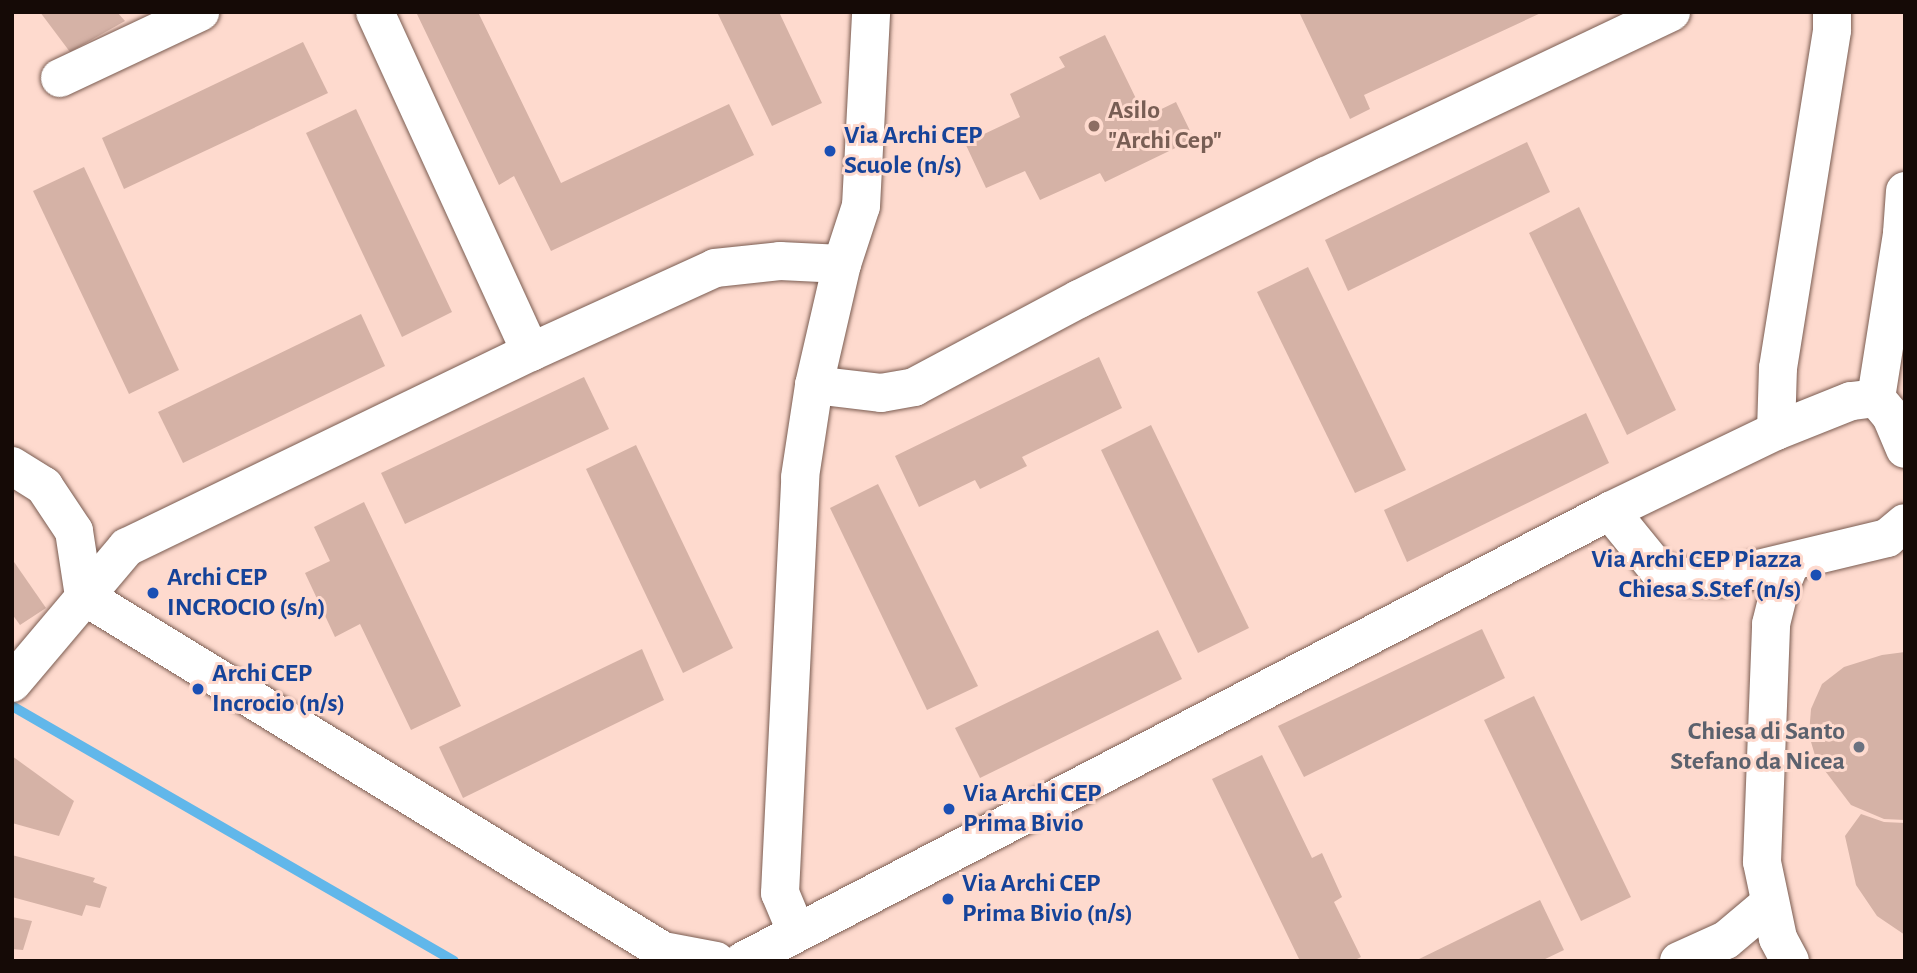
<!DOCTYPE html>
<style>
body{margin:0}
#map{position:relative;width:1917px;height:973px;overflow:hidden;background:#fedace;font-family:"Alegreya Sans",sans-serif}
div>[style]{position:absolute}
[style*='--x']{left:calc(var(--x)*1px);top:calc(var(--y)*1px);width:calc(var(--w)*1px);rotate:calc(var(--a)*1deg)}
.stream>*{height:10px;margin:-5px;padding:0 5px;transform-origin:5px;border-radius:5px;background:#61b7ea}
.building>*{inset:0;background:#d5b2a6}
.roads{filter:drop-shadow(0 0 2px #7a5c51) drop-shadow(0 0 2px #7a5c51)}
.minor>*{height:38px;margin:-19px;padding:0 19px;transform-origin:19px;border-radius:19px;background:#fff}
.dots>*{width:19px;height:19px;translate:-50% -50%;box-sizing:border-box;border:4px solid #fedace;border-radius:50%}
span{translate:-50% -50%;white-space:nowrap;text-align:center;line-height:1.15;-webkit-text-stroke:6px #fedace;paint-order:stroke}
.education-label{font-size:26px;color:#785e54;font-weight:700}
.left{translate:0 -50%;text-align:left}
.transit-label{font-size:26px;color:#164399;font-weight:700}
.right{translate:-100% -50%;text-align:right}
.worship-label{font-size:26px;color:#5b616d;font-weight:700}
.frame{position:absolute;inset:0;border:14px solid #150a06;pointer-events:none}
</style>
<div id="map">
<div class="stream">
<i style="--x:12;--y:706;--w:510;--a:29.98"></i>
</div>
<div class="building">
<i style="clip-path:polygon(40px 12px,117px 12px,125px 21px,70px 52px)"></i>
<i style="clip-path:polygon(416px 12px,478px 12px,561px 183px,729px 104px,754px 155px,551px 251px,514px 176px,499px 185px)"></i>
<i style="clip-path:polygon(717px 12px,779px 12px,822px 103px,772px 126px)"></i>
<i style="clip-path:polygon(1299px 12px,1543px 12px,1364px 95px,1370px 109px,1350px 119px)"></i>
<i style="clip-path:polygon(1105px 35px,1145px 117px,1176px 102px,1194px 139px,1105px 182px,1100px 173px,1040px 200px,1025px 171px,986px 188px,965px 143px,1020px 117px,1010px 94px,1065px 67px,1059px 57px)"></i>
<i style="clip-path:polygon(303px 42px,328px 93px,124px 189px,102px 138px)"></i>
<i style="clip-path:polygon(356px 109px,452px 312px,402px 337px,306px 133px)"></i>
<i style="clip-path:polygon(1527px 142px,1550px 192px,1348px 291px,1325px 240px)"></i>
<i style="clip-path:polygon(84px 167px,179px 370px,129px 394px,33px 191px)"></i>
<i style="clip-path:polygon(1579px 207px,1676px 410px,1627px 435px,1529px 233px)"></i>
<i style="clip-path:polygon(1308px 267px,1406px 470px,1355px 493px,1257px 292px)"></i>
<i style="clip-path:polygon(361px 314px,385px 366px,183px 463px,158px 412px)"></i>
<i style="clip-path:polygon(1099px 357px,1122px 408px,1022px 457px,1027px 466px,980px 489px,975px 480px,919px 507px,895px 456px)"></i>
<i style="clip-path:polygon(584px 377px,609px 429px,405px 524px,381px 473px)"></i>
<i style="clip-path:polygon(1586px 413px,1609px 463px,1407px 562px,1384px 510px)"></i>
<i style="clip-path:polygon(1151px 425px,1249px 628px,1198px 653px,1101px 450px)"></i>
<i style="clip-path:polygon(636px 445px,733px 648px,683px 673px,586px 469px)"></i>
<i style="clip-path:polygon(878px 484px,978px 686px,927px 710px,830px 508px)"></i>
<i style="clip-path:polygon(364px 502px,461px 706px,411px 730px,360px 624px,335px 637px,305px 573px,330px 561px,314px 527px)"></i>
<i style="clip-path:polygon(12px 559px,46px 608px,20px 625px,12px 614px)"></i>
<i style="clip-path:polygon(1482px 629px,1505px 678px,1304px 777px,1278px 726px)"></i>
<i style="clip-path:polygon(1158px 630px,1182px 679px,980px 778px,955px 728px)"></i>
<i style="clip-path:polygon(642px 649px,664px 700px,463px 798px,439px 747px)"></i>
<i style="clip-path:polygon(1905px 652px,1905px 820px,1884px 819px,1851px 805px,1816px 759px,1809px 735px,1811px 709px,1822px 684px,1844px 667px,1882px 655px)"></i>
<i style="clip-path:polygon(1534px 696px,1631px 897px,1581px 921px,1484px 720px)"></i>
<i style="clip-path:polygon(1262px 755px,1312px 858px,1322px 853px,1342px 897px,1334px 902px,1361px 957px,1353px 961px,1300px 961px,1212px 779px)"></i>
<i style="clip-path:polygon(12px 756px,74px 801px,59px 836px,12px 823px)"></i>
<i style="clip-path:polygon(1861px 814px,1884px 822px,1905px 823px,1905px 935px,1877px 916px,1856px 885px,1845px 836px)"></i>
<i style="clip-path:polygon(12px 855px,95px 878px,93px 882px,107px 887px,100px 908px,86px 905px,82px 916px,12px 897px)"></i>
<i style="clip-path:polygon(1540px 900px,1564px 950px,1541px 961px,1415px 961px)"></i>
<i style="clip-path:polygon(12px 917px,32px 921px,23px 950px,12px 949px)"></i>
</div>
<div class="roads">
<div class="minor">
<i style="--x:375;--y:12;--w:374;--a:65.4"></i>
<i style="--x:60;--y:78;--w:155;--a:-25.2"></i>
<i style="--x:814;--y:385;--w:67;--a:6.8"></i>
<i style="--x:881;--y:393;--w:34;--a:-10"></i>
<i style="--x:914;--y:387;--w:187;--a:-28.1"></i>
<i style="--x:1079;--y:299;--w:276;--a:-26.5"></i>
<i style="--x:1326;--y:176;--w:382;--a:-25.4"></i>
<i style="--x:1876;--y:398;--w:167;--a:-81"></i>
<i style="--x:1902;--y:233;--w:42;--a:-85.9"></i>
<i style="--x:1776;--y:431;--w:63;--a:-88.2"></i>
<i style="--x:1778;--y:368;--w:342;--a:-80.9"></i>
<i style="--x:1832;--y:30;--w:18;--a:-90"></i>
<i style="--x:1905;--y:449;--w:36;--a:-113"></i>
<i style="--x:1891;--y:416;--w:23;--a:-130"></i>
<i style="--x:1876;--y:398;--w:25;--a:173"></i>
<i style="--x:1851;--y:401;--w:81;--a:158.2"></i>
<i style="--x:1776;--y:431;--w:184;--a:154.3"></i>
<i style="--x:1610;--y:511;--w:77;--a:50.8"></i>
<i style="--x:1659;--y:571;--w:27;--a:13"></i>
<i style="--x:1685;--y:577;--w:36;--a:2"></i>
<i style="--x:1721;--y:578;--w:171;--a:-13.5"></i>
<i style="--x:1887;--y:538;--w:23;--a:-40"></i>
<i style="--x:12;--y:466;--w:38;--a:32"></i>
<i style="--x:44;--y:486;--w:54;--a:56.3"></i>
<i style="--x:74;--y:531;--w:66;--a:81.3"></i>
<i style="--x:84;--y:596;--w:679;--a:31.51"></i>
<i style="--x:663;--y:951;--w:54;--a:10.7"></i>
<i style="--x:12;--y:683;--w:178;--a:-49.8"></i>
<i style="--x:127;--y:547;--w:449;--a:-25.8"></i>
<i style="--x:531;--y:352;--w:202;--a:-24.5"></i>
<i style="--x:715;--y:268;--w:65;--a:-6.1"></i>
<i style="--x:780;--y:261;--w:62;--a:2.8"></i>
<i style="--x:796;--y:931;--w:41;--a:-112.8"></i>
<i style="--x:780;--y:893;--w:416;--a:-87.2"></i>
<i style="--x:800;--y:477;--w:93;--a:-81.3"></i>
<i style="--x:814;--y:385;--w:124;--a:-77"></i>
<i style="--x:842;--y:264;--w:61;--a:-71.9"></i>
<i style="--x:861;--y:206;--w:194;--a:-87"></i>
<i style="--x:743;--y:961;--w:977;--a:-27.43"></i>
<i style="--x:1679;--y:961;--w:51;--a:-24.1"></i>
<i style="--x:1726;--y:940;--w:57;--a:-40.1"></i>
<i style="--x:1790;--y:961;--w:26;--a:-118"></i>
<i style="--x:1778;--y:938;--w:78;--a:-101.9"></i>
<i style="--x:1762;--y:862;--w:238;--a:-87.8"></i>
<i style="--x:1771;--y:624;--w:34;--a:-76"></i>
<i style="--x:1779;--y:591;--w:31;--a:-68"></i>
</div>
</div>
<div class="dots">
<i style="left:1094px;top:126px;background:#8d6e63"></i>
<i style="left:830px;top:151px;background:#1a4fb4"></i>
<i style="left:1816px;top:575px;background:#1a4fb4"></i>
<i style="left:153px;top:593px;background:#1a4fb4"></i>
<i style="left:198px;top:689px;background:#1a4fb4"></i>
<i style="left:1859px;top:747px;background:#6b7280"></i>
<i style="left:949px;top:809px;background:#1a4fb4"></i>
<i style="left:948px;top:899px;background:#1a4fb4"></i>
</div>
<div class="education-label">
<span class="left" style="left:1108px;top:126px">Asilo<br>"Archi Cep"</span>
</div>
<div class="transit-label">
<span class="left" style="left:844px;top:151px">Via Archi CEP<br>Scuole (n/s)</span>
<span class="right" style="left:1802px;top:575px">Via Archi CEP Piazza<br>Chiesa S.Stef (n/s)</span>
<span class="left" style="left:167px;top:593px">Archi CEP<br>INCROCIO (s/n)</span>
<span class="left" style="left:212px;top:689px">Archi CEP<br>Incrocio (n/s)</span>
<span class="left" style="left:963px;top:809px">Via Archi CEP<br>Prima Bivio</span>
<span class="left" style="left:962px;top:899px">Via Archi CEP<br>Prima Bivio (n/s)</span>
</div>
<div class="worship-label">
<span class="right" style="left:1845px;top:747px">Chiesa di Santo<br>Stefano da Nicea</span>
</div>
<div class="frame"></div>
</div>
